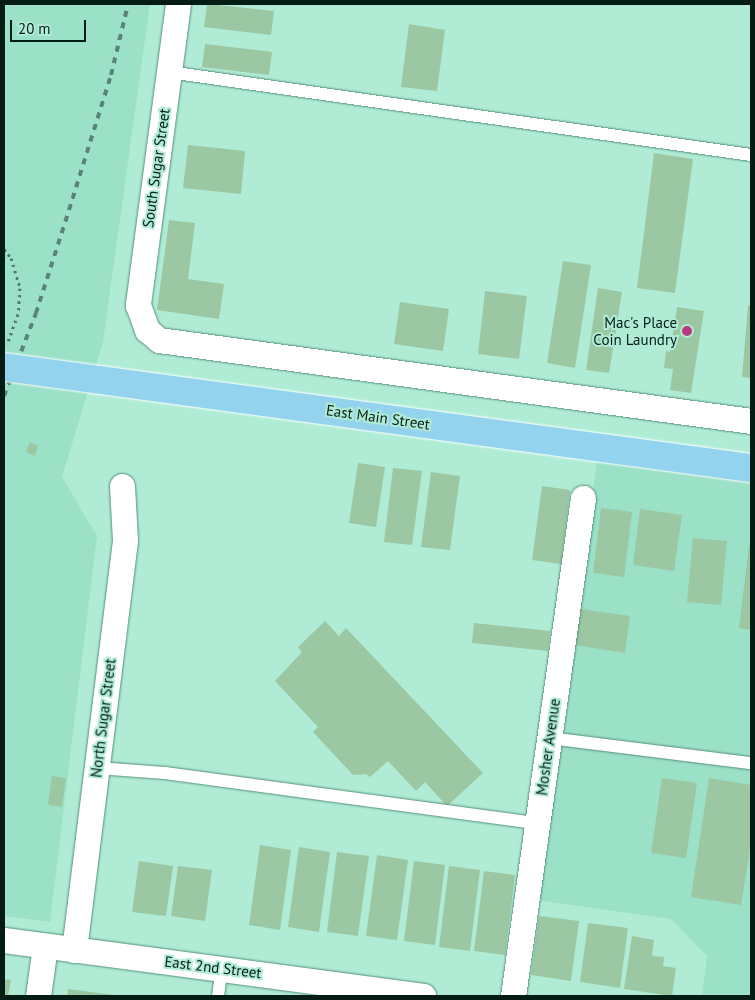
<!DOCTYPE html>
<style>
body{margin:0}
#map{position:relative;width:755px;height:1000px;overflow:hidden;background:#b0ecd5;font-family:"PT Sans",sans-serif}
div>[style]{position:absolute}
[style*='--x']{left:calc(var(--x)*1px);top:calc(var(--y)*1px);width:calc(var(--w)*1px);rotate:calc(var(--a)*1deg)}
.built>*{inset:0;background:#9be1c7}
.building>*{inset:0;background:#9bc7a3}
.path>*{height:3px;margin-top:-1.5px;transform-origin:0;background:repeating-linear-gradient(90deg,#527a6c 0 2.5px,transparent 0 6.5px)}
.roads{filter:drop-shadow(0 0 1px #568f7b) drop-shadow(0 0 1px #568f7b)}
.lane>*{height:12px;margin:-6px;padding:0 6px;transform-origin:6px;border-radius:6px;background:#fff}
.street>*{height:25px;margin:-12.5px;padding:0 12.5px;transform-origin:12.5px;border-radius:12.5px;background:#fff}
.rail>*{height:4px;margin-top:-2px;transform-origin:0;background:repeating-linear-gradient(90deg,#5a8475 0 6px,transparent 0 12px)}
.bridges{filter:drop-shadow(0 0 1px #fff) drop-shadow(0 0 1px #fff)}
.primary-bridge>*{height:28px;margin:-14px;padding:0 14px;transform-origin:14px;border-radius:14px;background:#94d3ee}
.dots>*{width:14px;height:14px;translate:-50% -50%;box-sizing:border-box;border:2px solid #b0ecd5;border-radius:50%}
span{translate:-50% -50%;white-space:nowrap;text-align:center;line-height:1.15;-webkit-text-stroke:4px #b0ecd5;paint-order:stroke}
.street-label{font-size:15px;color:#051c15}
.poi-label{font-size:15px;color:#051c15}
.right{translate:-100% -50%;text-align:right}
.frame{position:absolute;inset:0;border:5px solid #051c15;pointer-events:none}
.scale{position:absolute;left:10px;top:20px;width:76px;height:22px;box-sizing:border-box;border:2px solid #051c15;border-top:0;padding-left:6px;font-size:15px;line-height:18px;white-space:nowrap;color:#051c15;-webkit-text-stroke:4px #b0ecd5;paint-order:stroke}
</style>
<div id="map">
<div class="built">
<i style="clip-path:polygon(4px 4px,150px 4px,103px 342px,62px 477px,97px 536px,50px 922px,4px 916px)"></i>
<i style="clip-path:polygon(599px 447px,751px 468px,751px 996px,702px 996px,707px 956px,671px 919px,536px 900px)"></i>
</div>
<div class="building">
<i style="clip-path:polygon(207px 4px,274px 11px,271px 35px,204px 27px)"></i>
<i style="clip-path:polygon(409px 24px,445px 30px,437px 91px,401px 87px)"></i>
<i style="clip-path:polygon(205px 44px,272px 52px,269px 75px,202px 67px)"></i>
<i style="clip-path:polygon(188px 145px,245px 151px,241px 194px,183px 188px)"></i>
<i style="clip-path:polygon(654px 153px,693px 159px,675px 293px,637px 288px)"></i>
<i style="clip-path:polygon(169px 220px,195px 223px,188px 279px,224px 284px,219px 319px,157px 310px)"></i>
<i style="clip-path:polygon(563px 261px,591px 265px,575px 368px,547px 363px)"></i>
<i style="clip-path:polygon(598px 288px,622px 292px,609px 373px,586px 370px)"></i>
<i style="clip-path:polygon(485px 291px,527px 296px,519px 359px,478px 354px)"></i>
<i style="clip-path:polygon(400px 302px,449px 309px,443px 351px,394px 344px)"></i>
<i style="clip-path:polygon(748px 305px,751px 306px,751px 378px,742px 377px)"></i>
<i style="clip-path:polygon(677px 307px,704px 311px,691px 393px,670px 390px,673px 369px,664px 368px,666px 351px,670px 352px)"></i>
<i style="clip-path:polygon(30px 442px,38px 446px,35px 456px,26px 452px)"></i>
<i style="clip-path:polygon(358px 463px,385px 467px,376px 527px,349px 523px)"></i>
<i style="clip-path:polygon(393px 468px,422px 471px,412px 545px,384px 542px)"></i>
<i style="clip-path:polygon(431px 472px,460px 476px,450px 550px,421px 547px)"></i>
<i style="clip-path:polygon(542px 486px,570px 490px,561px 564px,532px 560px)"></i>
<i style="clip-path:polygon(601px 508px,632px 512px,624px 577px,593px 573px)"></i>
<i style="clip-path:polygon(640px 509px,682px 515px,674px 571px,633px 565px)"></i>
<i style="clip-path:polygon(693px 538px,727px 541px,721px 605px,687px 602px)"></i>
<i style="clip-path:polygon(749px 545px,751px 546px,751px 630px,739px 628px)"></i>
<i style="clip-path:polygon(580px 609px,630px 616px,625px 653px,575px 645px)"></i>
<i style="clip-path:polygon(325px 621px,339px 636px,346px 628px,483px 773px,447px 806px,425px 782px,416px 791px,388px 761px,370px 777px,366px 774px,353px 775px,313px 732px,318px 727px,275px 681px,302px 652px,298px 647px)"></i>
<i style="clip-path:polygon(474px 623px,550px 631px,548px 651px,472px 643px)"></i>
<i style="clip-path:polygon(52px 776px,66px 778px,62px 807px,48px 805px)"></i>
<i style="clip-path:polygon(662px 778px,697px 783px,686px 858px,651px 853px)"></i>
<i style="clip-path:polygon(709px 778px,751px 785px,751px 843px,741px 905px,691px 897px)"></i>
<i style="clip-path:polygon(260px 845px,291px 850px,280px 930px,249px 925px)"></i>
<i style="clip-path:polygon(299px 847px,330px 852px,319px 932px,288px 927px)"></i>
<i style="clip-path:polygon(337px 852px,369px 856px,358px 936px,327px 932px)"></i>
<i style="clip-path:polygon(377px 855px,408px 860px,397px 940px,366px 936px)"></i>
<i style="clip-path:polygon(139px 861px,173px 866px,166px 916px,132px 912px)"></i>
<i style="clip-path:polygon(414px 861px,445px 865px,435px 945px,404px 941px)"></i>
<i style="clip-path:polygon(178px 866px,212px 870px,205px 921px,171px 916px)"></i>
<i style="clip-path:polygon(449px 866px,480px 870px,470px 951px,439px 947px)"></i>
<i style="clip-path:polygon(484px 871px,515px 875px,505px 955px,474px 951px)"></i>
<i style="clip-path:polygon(539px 916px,579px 921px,571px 981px,531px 975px)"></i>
<i style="clip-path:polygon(588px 923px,628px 928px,620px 988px,580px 982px)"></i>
<i style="clip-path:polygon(632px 936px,654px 940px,652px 956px,664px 957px,663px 966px,676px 968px,672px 996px,624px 989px)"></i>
<i style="clip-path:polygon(4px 979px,11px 980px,8px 996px,4px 996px)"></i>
<i style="clip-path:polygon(68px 989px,115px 995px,114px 996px,67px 996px)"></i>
</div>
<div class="path">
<i style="--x:4;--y:249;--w:11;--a:52"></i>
<i style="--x:11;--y:258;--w:31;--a:73"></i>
<i style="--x:20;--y:288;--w:26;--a:94"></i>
<i style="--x:18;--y:314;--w:30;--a:110"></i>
</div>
<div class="roads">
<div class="lane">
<i style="--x:169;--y:72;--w:588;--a:8.12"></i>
<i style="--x:549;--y:738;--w:204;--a:7.1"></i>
<i style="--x:97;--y:768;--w:68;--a:4.2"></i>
<i style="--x:165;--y:773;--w:375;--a:7.7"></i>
<i style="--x:218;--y:996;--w:29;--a:-82"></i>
</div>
<div class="street">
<i style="--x:178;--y:4;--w:304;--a:97.6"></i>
<i style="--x:138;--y:305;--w:27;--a:70"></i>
<i style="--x:147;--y:330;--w:16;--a:40"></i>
<i style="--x:159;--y:340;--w:598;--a:7.79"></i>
<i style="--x:4;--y:940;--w:423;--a:7.6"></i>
<i style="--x:74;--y:950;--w:413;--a:-82.9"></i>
<i style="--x:125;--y:540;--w:54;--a:-93.2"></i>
<i style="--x:38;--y:996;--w:50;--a:-82"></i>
<i style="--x:513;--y:996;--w:503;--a:-82"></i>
</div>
</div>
<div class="rail">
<i style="--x:4;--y:396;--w:89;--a:-68.9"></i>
<i style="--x:36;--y:313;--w:108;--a:-72.2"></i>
<i style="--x:69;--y:210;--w:141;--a:-72.7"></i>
<i style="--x:111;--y:75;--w:73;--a:-76.5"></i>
</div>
<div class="bridges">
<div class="primary-bridge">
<i style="--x:4;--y:367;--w:754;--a:7.7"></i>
</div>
</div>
<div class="dots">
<i style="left:687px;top:331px;background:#ba3882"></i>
</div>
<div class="street-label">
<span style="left:156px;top:168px;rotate:-82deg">South Sugar Street</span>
<span style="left:378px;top:417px;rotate:8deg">East Main Street</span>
<span style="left:103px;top:718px;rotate:-83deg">North Sugar Street</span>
<span style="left:548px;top:747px;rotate:-82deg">Mosher Avenue</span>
<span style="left:213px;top:967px;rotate:7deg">East 2nd Street</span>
</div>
<div class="poi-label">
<span class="right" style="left:677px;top:331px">Mac's Place<br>Coin Laundry</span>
</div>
<div class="frame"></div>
<div class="scale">20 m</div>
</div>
